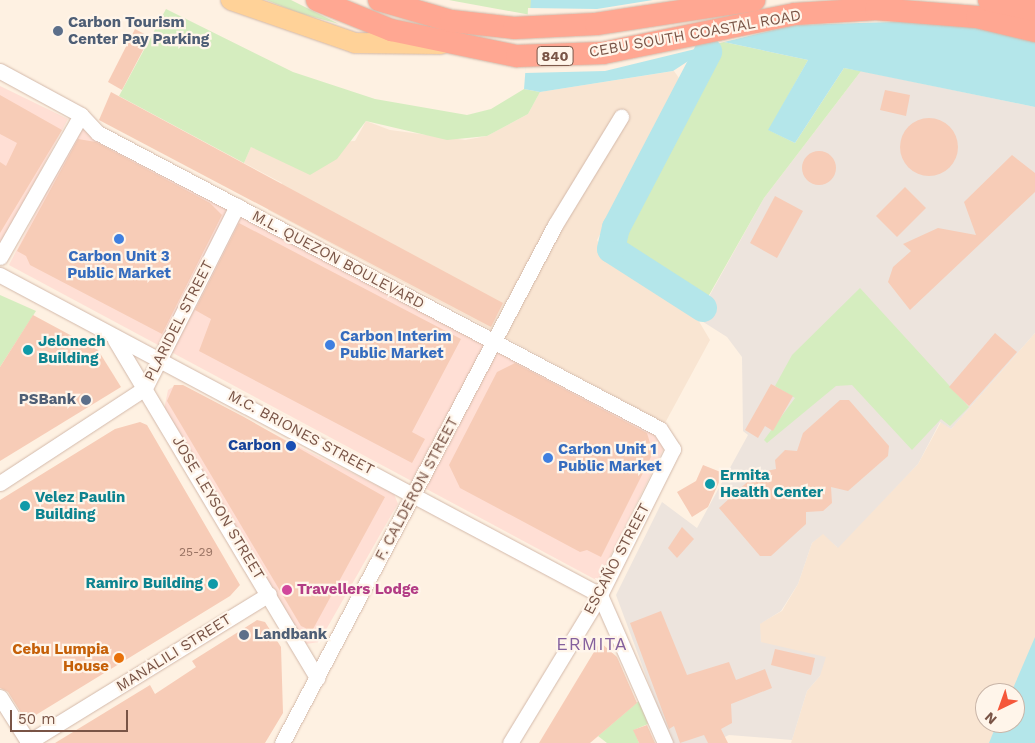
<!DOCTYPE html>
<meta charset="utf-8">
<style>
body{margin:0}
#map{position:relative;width:1035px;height:743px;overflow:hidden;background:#fef1e2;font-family:"Work Sans",sans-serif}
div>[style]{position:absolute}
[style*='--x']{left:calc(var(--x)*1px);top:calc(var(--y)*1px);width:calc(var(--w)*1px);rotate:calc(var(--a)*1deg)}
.residential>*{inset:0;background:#f9e5d2}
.commercial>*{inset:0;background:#ffdfd5}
.industrial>*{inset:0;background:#ede4dd}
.green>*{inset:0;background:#d5edbf}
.water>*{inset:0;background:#b4e6ea}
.pier>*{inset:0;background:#fef1e2}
.river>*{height:28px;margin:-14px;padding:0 14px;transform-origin:14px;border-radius:14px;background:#b4e6ea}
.building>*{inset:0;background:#f7ccb7}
.round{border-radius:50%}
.roads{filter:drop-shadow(0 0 1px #d3b9aa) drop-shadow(0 0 1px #d3b9aa)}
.minor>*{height:15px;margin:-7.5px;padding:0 7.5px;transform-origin:7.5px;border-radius:7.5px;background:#fff}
.major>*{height:20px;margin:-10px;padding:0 10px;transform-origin:10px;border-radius:10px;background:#ffd298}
.highway>*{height:22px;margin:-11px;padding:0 11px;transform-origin:11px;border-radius:11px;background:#ffa792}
.dots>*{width:14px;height:14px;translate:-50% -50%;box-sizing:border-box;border:2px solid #fff5ea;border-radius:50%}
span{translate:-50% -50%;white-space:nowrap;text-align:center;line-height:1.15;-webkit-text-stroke:4.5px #fff5ea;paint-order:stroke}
.number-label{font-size:12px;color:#987262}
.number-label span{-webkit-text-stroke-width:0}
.shield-label span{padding:1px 4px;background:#fff5ea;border:1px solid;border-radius:4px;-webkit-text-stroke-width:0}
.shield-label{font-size:14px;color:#795446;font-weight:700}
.service-label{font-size:15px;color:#4e5e75;font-weight:700}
.left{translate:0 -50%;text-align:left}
.right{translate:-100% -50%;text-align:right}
.street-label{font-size:15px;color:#795446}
.shop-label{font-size:15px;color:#366cbe;font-weight:700}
.culture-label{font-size:15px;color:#0d838f;font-weight:700}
.transit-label{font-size:15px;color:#164399;font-weight:700}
.hotel-label{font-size:15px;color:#b23c85;font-weight:700}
.food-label{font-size:15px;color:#c56008;font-weight:700}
.quarter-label{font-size:18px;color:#84609d;letter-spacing:1px}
.north{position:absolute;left:975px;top:683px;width:50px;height:50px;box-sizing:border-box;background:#fff5ea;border:1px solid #c9b5a8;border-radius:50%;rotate:222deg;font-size:14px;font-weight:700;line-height:20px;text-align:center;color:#795446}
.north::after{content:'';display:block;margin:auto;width:18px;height:22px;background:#f5573a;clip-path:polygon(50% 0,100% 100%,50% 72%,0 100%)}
.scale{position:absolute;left:10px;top:710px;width:118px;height:22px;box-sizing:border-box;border:2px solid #795446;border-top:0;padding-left:6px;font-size:15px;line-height:18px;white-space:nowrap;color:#795446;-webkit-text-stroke:4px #fff5ea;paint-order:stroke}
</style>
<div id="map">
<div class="residential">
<i style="clip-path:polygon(674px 71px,681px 81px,597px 240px,611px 265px,697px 318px,710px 340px,665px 423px,268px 210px,282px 183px,244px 163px,251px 147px,355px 141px,366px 121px,390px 130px,465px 140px,487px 136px,528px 114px,540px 92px)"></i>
<i style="clip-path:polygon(1035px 333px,1035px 663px,1015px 693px,985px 693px,985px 723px,1007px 723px,997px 743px,791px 743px,807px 691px,820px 676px,761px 642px,759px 624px,782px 611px,798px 584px,812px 543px,823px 533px,837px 547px,918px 464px,941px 422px,951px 429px)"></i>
</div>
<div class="commercial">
<i style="clip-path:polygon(0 86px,68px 119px,0 247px)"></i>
<i style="clip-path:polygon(80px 127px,654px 429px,664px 448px,598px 581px,9px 265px)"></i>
<i style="clip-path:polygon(176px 385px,394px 494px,398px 504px,393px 512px,319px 642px,306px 644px,164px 410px,168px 390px)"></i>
</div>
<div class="industrial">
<i style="clip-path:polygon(861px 71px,1035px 107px,1035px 333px,951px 429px,940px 422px,918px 464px,838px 548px,823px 534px,812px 543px,798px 584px,781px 611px,760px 624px,761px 642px,826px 657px,820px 676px,807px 691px,792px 740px,729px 735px,712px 743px,671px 743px,616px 595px,662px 502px,697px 528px,748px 435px,743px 431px,742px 357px,727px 337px,697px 318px,764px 198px)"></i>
</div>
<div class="green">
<i style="clip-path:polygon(266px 0,291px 0,339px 24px,299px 13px)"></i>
<i style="clip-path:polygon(449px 0,531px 0,531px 15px,454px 1px)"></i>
<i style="clip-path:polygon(166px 9px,293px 72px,375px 99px,467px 115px,491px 109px,524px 89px,540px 92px,528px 114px,487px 136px,447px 140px,366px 121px,337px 159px,310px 175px,251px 147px,244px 163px,119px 96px)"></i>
<i style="clip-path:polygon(719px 41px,808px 60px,769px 130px,795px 143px,844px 68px,861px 71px,764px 198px,704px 304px,615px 246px)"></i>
<i style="clip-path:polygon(860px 288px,969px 407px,950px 426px,941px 419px,912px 450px,852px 385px,836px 386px,767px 443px,764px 440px,795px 398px,775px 386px,792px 355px)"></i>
<i style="clip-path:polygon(0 295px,36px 311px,0 367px)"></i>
<i style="clip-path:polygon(640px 700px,648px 724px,634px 730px,639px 743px,607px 743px,598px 736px)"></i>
</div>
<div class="water">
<i style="clip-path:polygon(531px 0,1035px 0,1035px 107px,844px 68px,795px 143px,768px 130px,808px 60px,719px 41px,673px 71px,540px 92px,524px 89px)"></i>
<i style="clip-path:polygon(1035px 637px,1035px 743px,989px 743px,997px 723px,1015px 723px,1015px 693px,1011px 693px)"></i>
</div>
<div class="pier">
<i style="clip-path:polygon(653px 0,1035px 0,976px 25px,925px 21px,794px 25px,605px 71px,525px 73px,528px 8px,597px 9px)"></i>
</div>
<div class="river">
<i style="--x:703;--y:308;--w:109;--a:-147.3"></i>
<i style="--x:611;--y:249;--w:22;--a:-77"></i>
<i style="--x:616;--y:228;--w:199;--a:-62.4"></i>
</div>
<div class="building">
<i style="clip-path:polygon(135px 29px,150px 37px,122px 90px,108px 82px)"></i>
<i style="clip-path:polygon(885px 90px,910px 95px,906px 116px,880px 110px)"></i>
<i style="clip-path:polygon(111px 92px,503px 303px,491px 327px,99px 120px)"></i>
<i style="clip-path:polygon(0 95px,62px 130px,0 233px,0 162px,6px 166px,17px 143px,0 134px)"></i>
<i class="round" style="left:900px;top:118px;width:58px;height:58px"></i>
<i style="clip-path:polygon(78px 139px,96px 142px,210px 203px,222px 215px,162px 334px,30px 265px,26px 256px,17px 251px)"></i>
<i class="round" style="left:802px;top:151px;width:34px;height:34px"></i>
<i style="clip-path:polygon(1012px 155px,1035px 173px,1035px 192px,910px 310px,888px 282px,893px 267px,911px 251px,903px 244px,938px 228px,976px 235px,964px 202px)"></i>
<i style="clip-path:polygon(905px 187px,926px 208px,897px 237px,876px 216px)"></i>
<i style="clip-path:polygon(775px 196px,803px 211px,777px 258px,750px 243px)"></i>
<i style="clip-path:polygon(239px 223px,461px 339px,412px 432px,425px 439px,412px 463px,199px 351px,211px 319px,195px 310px)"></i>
<i style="clip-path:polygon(33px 315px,98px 350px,121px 387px,0 461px,0 367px)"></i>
<i style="clip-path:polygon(995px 333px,1017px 352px,969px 406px,949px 387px)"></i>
<i style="clip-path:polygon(515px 363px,647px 433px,653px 453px,601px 557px,587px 550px,580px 552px,460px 488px,449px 465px,497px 372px)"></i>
<i style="clip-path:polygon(771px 384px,793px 396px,773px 431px,765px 426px,758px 438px,745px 430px)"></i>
<i style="clip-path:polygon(174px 385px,183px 385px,244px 417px,385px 497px,312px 631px,301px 626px,167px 401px)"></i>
<i style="clip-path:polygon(840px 400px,849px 400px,889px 446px,888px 456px,848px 491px,831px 487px,832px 503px,823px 511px,806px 512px,806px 524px,771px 556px,760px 556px,719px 508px,757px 473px,776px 469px,775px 460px,785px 450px,797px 451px,803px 433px)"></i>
<i style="clip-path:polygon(140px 422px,147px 425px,240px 585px,230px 596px,26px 721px,8px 692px,0 688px,0 500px,115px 429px)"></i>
<i style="clip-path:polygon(703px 465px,723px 473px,708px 507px,692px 517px,677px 492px,696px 481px)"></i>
<i style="clip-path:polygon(682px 527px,694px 539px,677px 558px,668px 548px)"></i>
<i style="clip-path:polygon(661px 611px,687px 675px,729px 662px,736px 680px,765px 669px,772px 688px,731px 704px,732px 723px,721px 729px,728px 743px,708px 743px,704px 735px,680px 743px,674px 726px,669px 729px,630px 623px)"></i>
<i style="clip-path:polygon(257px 620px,265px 622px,281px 647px,283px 713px,265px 743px,55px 743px,150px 685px,155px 694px,196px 667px,192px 661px)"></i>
<i style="clip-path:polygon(600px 642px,617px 657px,637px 703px,590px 743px,539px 743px)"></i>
<i style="clip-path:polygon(775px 649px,815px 658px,811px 675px,771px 665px)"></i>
<i style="clip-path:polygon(647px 725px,655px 743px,639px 743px,633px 730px)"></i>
</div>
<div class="roads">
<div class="minor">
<i style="--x:0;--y:71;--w:92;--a:28.5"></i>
<i style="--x:81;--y:115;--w:25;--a:47"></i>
<i style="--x:98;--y:133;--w:635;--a:27.78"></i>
<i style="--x:660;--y:429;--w:24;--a:57"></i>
<i style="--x:673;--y:449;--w:163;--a:116.6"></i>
<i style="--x:600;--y:595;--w:173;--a:121.3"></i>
<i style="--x:0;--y:257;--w:163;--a:-60.3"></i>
<i style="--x:0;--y:275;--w:680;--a:28.07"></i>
<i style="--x:115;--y:340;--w:394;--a:59.1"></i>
<i style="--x:0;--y:483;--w:173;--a:-33.2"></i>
<i style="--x:145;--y:388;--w:204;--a:-63.2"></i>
<i style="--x:600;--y:595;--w:162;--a:66.3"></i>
<i style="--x:0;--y:697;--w:54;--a:57.8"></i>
<i style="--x:27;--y:743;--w:284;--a:-31.6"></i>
<i style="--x:282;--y:743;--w:586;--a:-62.21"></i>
<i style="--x:555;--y:225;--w:127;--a:-58.6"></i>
</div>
<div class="major">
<i style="--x:231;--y:0;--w:131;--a:19.1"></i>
<i style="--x:355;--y:43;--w:86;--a:0.7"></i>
</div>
<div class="highway">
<i style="--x:317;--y:0;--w:80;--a:22.1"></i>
<i style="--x:391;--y:30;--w:129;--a:11.7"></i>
<i style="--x:517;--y:56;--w:86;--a:-2"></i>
<i style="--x:603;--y:53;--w:196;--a:-11.5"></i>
<i style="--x:795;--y:14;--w:81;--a:-3.5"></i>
<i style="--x:876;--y:9;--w:101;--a:4.5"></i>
<i style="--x:977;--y:17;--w:60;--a:13.6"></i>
<i style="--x:379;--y:0;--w:75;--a:16.3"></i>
<i style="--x:451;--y:21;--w:63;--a:6.3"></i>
<i style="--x:514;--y:28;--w:82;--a:-2.8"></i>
<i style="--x:596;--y:24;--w:160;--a:-8.6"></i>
<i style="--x:989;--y:0;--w:47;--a:12.3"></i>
</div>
</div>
<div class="dots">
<i style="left:58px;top:31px;background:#5c6f8a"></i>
<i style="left:119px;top:239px;background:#3f7fe0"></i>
<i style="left:330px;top:345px;background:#3f7fe0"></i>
<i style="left:28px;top:350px;background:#0f9aa8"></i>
<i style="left:86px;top:400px;background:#5c6f8a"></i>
<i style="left:291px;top:446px;background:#1a4fb4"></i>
<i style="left:548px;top:458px;background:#3f7fe0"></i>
<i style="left:710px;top:484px;background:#0f9aa8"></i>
<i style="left:25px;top:506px;background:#0f9aa8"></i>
<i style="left:213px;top:584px;background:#0f9aa8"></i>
<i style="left:287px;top:590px;background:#d1479c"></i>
<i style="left:244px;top:635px;background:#5c6f8a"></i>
<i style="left:119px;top:658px;background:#e8710a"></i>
</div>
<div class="number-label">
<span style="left:196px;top:553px">25-29</span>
</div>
<div class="shield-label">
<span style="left:555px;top:56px">840</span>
</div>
<div class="service-label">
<span class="left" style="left:68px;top:31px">Carbon Tourism<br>Center Pay Parking</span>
<span class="right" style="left:76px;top:400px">PSBank</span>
<span class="left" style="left:254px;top:635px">Landbank</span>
</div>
<div class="street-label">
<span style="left:695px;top:34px;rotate:-10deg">CEBU SOUTH COASTAL ROAD</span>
<span style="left:338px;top:260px;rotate:28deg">M.L. QUEZON BOULEVARD</span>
<span style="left:179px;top:321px;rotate:-63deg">PLARIDEL STREET</span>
<span style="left:301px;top:433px;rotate:28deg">M.C. BRIONES STREET</span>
<span style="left:417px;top:489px;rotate:-62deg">F. CALDERON STREET</span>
<span style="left:218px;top:508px;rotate:59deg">JOSE LEYSON STREET</span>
<span style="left:617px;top:559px;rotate:-62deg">ESCAÑO STREET</span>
<span style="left:174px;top:653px;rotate:-32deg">MANALILI STREET</span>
</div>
<div class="shop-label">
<span style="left:119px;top:265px">Carbon Unit 3<br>Public Market</span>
<span class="left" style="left:340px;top:345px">Carbon Interim<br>Public Market</span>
<span class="left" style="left:558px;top:458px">Carbon Unit 1<br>Public Market</span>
</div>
<div class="culture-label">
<span class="left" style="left:38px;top:350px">Jelonech<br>Building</span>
<span class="left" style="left:720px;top:484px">Ermita<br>Health Center</span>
<span class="left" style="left:35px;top:506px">Velez Paulin<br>Building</span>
<span class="right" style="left:203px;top:584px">Ramiro Building</span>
</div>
<div class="transit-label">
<span class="right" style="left:281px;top:446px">Carbon</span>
</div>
<div class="hotel-label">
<span class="left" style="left:297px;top:590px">Travellers Lodge</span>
</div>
<div class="food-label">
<span class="right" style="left:109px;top:658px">Cebu Lumpia<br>House</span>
</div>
<div class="quarter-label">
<span style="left:592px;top:644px">ERMITA</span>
</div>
<div class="north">N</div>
<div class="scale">50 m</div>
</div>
